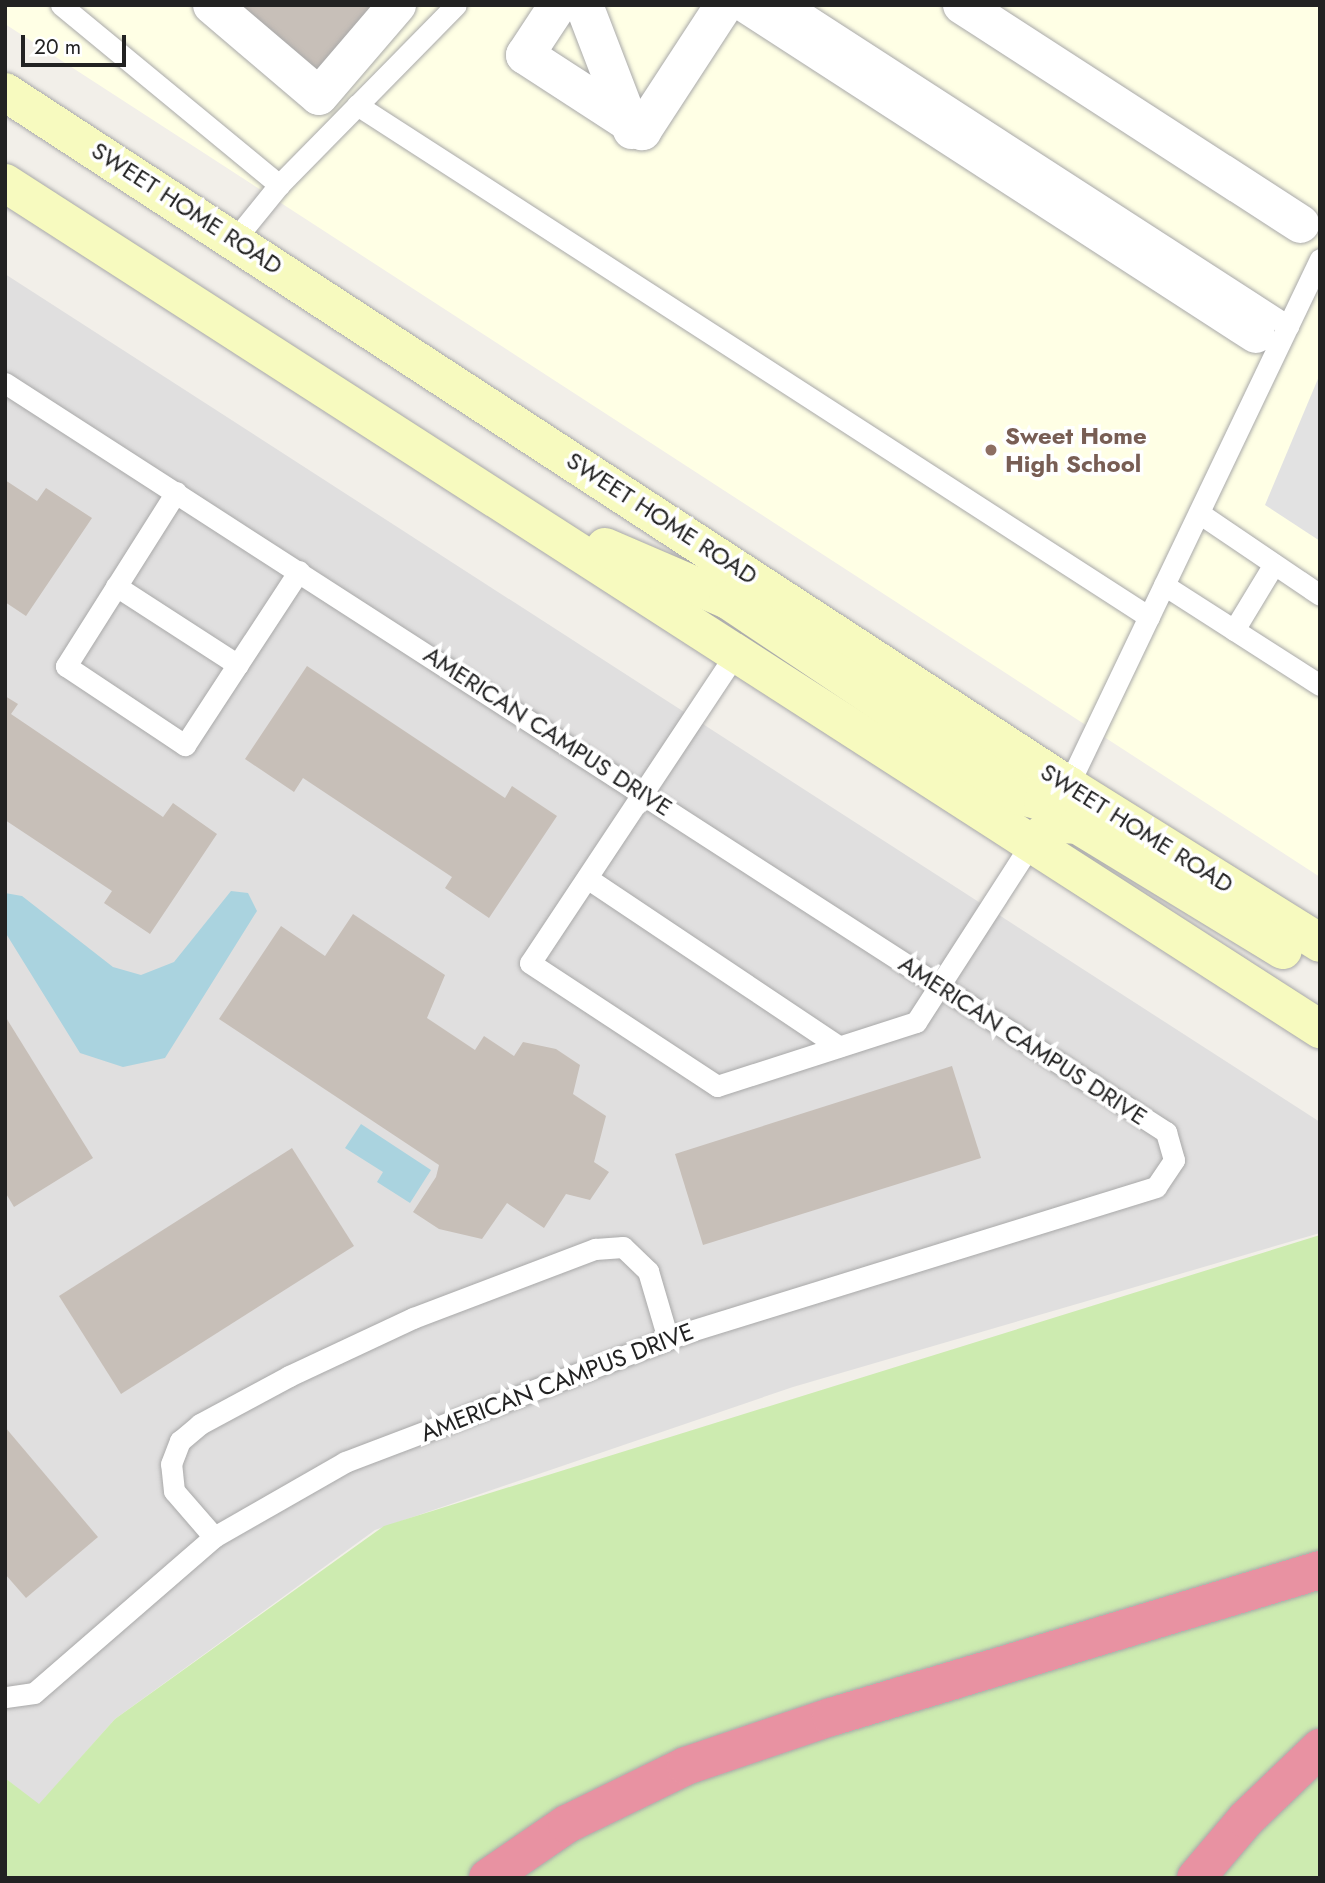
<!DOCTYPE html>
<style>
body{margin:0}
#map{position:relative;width:1325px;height:1883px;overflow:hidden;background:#f2efe9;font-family:Jost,sans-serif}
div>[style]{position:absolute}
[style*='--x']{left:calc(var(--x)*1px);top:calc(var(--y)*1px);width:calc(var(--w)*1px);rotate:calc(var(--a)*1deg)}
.residential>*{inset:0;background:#e0dfdf}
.education>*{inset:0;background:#ffffe5}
.grass>*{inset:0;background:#cdebb0}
.parking>*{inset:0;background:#e2e2e2}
.water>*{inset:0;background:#aad3df}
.building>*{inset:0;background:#c7bfb8}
.roads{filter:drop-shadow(0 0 2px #a9a9a9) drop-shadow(0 0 2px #a9a9a9)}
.lane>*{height:21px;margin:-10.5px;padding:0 10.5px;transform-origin:10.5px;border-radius:10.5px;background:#fff}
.street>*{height:38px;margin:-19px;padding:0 19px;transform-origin:19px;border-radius:19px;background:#fff}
.secondary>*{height:38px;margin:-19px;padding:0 19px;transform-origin:19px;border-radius:19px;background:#f7fabf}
.highway>*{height:38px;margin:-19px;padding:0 19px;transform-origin:19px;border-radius:19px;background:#e892a2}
.dots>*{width:19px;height:19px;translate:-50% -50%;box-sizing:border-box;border:4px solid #fff;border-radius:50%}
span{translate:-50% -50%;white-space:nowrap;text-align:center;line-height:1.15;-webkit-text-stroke:7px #fff;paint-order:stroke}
.street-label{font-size:24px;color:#222}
.education-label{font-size:24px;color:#785e54;font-weight:700}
.left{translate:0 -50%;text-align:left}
.frame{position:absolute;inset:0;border:7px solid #222;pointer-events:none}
.scale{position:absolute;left:21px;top:35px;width:105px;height:32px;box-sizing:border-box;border:4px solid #222;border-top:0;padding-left:9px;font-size:21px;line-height:24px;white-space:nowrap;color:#222;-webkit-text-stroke:5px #fff;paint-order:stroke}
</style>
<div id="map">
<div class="residential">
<i style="clip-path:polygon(5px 274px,1320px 1122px,1320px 1233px,793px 1387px,375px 1530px,115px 1719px,39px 1805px,5px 1778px)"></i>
</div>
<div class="education">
<i style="clip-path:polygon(5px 5px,1320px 5px,1320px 877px,5px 24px)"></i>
</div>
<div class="grass">
<i style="clip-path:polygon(1320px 1235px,1320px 1878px,5px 1878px,5px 1778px,39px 1804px,115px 1719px,384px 1526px)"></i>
</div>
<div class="parking">
<i style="clip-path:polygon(1320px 374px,1320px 541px,1265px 505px)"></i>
</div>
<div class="water">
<i style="clip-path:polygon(231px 891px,248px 893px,257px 911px,165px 1058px,123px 1067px,80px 1053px,5px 932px,5px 893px,22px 896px,113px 967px,141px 975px,174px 962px)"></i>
<i style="clip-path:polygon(361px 1124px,431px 1170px,410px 1203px,377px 1182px,383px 1172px,345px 1148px)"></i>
</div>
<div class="building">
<i style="clip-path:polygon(233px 5px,389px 5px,323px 82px)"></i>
<i style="clip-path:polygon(5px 480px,37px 501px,46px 488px,92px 518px,26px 616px,5px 602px)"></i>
<i style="clip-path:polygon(307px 666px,505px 798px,512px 786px,557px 816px,489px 918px,445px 888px,452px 877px,303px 778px,294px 792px,245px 759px)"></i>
<i style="clip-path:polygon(5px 696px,18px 704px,11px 714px,163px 817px,173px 803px,217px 834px,150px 934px,104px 903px,112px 891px,5px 820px)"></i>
<i style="clip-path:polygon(353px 914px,445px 975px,427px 1018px,475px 1050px,484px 1036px,514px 1056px,523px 1042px,556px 1049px,580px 1065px,573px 1094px,606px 1116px,594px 1162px,609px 1172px,590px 1200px,566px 1194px,544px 1228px,507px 1203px,482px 1239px,439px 1229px,413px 1212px,436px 1177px,439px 1165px,219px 1019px,281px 926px,325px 956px)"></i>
<i style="clip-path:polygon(5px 1016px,93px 1158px,14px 1207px,5px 1192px)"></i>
<i style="clip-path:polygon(952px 1066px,981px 1158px,703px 1245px,675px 1154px)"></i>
<i style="clip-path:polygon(292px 1148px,354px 1246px,121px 1394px,59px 1296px)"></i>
<i style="clip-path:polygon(5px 1427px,98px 1537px,26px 1598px,5px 1574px)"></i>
</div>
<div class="roads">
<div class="lane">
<i style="--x:61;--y:5;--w:283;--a:39.5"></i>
<i style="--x:792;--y:5;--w:591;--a:32.91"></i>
<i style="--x:357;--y:105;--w:943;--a:32.88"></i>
<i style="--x:236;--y:238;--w:68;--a:-50.9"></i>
<i style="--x:279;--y:185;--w:252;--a:-45.5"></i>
<i style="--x:5;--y:383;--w:1382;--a:32.83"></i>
<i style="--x:1166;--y:1132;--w:29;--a:74"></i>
<i style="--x:1174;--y:1160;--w:32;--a:124"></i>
<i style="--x:1156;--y:1187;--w:491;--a:162.8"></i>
<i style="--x:687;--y:1332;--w:366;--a:159.2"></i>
<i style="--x:345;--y:1462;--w:151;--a:150.2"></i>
<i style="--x:214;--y:1537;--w:238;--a:139.1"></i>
<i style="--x:34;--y:1693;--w:29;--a:172"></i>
<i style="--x:176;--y:492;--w:206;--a:122.3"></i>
<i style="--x:66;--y:666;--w:143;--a:33.6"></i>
<i style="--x:185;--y:745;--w:208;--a:-56.8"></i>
<i style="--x:1199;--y:513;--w:146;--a:34.1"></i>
<i style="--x:1164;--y:585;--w:185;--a:32.7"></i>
<i style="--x:116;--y:586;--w:145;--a:32.9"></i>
<i style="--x:1234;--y:630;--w:77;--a:-58.8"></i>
<i style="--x:736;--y:653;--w:372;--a:123.6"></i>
<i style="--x:530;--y:963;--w:224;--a:33.3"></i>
<i style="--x:717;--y:1086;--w:209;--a:-17.8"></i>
<i style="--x:916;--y:1022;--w:221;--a:-57.2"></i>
<i style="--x:1064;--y:794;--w:593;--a:-64.43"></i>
<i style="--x:587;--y:878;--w:303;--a:33.8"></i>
<i style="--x:214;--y:1537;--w:61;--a:-131"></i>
<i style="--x:174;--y:1491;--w:27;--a:-96"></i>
<i style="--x:171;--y:1464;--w:25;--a:-69"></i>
<i style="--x:180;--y:1441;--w:26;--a:-40"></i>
<i style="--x:200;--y:1424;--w:101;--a:-28.3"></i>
<i style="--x:289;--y:1376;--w:137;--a:-25.1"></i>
<i style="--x:413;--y:1318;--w:195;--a:-20.8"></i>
<i style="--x:595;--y:1249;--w:28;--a:-4"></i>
<i style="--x:623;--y:1247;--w:35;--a:44"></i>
<i style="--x:648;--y:1271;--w:71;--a:73.6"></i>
</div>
<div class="street">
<i style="--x:212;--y:5;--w:140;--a:40.4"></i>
<i style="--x:319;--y:96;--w:120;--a:-49.4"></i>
<i style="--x:558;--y:5;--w:60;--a:123.4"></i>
<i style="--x:525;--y:55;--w:140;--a:33"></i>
<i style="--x:642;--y:131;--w:150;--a:-56.9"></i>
<i style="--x:584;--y:5;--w:134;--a:69"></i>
<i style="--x:748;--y:5;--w:605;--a:32.93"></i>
<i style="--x:962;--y:5;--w:403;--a:32.9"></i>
</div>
<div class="secondary">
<i style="--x:5;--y:92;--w:1270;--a:33.11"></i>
<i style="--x:1069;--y:786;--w:296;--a:32"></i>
<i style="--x:5;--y:183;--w:1564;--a:32.76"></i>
<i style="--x:605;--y:547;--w:134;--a:23.3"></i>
<i style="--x:728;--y:600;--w:353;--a:33.8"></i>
<i style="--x:1021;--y:796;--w:23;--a:15"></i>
<i style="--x:1043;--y:802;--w:31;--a:-32"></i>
<i style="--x:1032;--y:843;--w:30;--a:-40"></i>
<i style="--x:1055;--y:824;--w:23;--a:2"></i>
<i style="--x:1078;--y:825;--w:240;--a:31.4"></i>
</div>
<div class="highway">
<i style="--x:488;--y:1878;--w:96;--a:-34.4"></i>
<i style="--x:567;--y:1824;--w:132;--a:-26"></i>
<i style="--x:686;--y:1766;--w:153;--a:-18.7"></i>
<i style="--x:831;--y:1717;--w:511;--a:-16.73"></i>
<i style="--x:1196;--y:1878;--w:77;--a:-49.7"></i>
<i style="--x:1246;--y:1819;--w:103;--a:-43.8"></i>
</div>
</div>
<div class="dots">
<i style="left:991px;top:450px;background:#8d6e63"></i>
</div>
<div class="street-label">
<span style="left:187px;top:208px;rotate:33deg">SWEET HOME ROAD</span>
<span style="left:662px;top:518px;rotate:33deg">SWEET HOME ROAD</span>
<span style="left:548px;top:731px;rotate:33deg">AMERICAN CAMPUS DRIVE</span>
<span style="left:1137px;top:828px;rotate:32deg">SWEET HOME ROAD</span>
<span style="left:1023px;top:1040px;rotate:33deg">AMERICAN CAMPUS DRIVE</span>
<span style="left:557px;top:1382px;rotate:-21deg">AMERICAN CAMPUS DRIVE</span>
</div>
<div class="education-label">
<span class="left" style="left:1005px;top:450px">Sweet Home<br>High School</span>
</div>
<div class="frame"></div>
<div class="scale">20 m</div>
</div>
